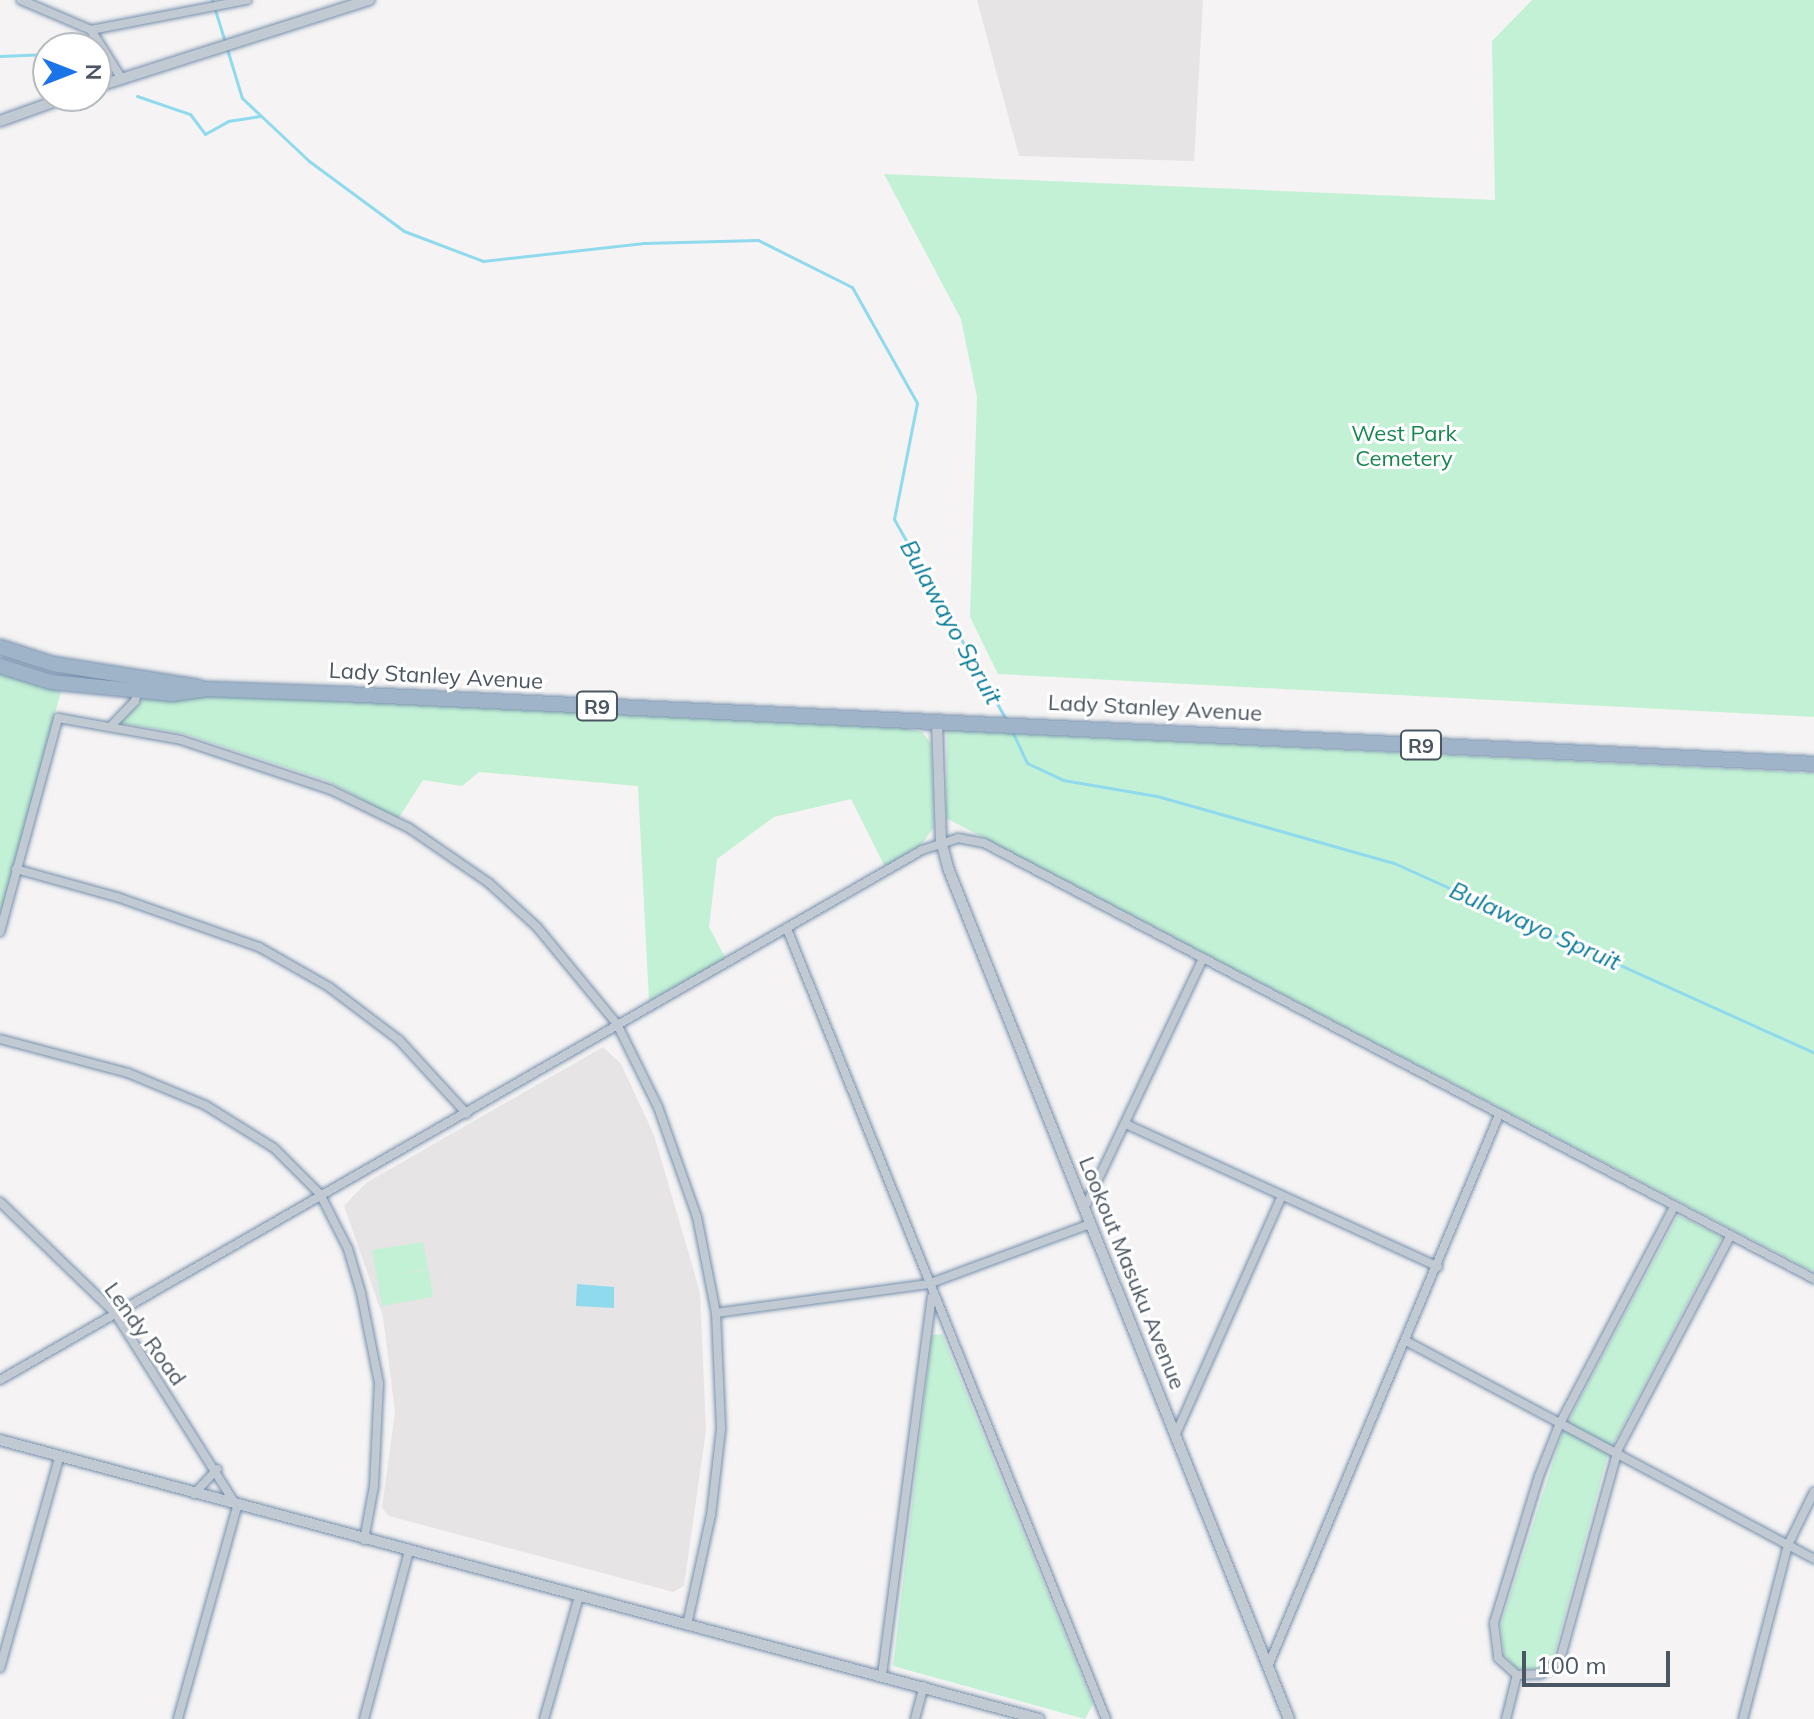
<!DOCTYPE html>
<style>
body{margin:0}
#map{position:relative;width:1814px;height:1719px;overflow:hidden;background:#f5f3f3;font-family:Mulish,sans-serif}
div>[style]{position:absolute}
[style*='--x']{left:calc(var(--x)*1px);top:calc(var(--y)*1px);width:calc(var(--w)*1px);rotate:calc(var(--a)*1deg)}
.education>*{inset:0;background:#e6e4e5}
.green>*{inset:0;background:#c3f1d5}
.water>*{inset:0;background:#90daee}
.stream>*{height:3px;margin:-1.5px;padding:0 1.5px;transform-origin:1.5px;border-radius:1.5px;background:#90daee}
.roads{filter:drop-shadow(0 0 2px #7690ad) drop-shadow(0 0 2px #7690ad)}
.minor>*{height:8px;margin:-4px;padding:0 4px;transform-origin:4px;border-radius:4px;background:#c1cad2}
.tertiary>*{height:10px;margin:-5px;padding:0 5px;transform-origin:5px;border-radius:5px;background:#c1cad2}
.trunk>*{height:14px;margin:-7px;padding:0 7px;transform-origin:7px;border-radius:7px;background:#9fb4c9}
span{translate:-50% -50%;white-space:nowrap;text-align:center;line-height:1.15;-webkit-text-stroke:6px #fff;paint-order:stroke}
.shield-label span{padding:2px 6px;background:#fff;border:2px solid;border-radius:6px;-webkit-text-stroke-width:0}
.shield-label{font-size:20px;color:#4a5661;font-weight:700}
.park-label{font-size:22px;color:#17864f}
.street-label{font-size:22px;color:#4a5661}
.water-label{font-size:24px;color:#0c7c9b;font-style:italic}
.north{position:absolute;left:32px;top:32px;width:80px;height:80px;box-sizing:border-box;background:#fff;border:2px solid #b7bbc0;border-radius:50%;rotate:90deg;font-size:22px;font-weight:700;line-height:32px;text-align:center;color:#4a5661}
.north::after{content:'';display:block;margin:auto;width:28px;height:36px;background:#1a73e8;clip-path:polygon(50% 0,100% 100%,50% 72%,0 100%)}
.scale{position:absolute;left:1522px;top:1651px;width:148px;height:36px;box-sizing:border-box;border:4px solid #4a5661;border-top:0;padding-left:10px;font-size:24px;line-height:28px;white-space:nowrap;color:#4a5661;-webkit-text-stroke:6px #fff;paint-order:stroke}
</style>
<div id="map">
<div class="education">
<i style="clip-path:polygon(977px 0,1203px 0,1194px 161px,1019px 156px)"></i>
<i style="clip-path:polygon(603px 1047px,621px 1064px,654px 1135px,700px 1292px,706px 1430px,684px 1586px,673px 1592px,389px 1516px,382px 1508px,395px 1412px,383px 1317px,344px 1206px,366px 1183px)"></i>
</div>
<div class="green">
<i style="clip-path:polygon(1532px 0,1814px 0,1814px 717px,998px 674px,970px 617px,977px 397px,961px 319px,884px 174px,1495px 200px,1492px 41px)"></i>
<i style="clip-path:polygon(0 671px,61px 692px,0 916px)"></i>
<i style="clip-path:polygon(211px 695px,903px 728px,922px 732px,931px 743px,934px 827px,921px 845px,885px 867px,851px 799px,774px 817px,717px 859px,709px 927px,726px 959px,649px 1001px,638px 786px,479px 772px,462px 786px,423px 780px,398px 819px,330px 782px,185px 734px,120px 723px,144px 699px)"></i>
<i style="clip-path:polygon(947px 730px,1814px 773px,1814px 1272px,946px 818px)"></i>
<i style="clip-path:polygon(1678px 1215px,1722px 1237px,1608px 1454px,1554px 1655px,1537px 1669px,1517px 1669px,1504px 1654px,1501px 1624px,1563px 1431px)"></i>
<i style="clip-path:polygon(423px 1242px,428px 1269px,392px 1275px,429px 1270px,433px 1297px,382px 1306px,372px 1250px)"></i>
<i style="clip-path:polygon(942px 1334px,1093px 1704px,1085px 1719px,893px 1666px,932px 1335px)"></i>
</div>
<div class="water">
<i style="clip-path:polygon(577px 1284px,614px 1287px,614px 1308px,576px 1306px)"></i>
</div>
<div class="stream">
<i style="--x:212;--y:0;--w:44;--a:72.8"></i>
<i style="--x:227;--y:49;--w:51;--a:73"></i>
<i style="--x:242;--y:98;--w:92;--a:43.2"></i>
<i style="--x:309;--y:161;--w:118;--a:36.4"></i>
<i style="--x:404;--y:231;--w:85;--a:20.8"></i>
<i style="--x:483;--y:261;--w:162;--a:-6.4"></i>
<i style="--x:644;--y:243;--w:114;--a:-1.5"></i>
<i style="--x:758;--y:240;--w:105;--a:26.6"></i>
<i style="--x:852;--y:287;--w:133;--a:60.7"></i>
<i style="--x:917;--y:403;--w:118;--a:101.2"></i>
<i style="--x:894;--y:519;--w:231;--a:60.8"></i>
<i style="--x:0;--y:56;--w:48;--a:-2.4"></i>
<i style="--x:137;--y:96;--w:56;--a:18.8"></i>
<i style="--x:190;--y:114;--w:25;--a:53"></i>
<i style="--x:205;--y:134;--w:26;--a:-29"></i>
<i style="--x:228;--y:121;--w:32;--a:-9"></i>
<i style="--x:1012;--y:731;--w:35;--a:65"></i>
<i style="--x:1027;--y:763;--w:40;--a:25"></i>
<i style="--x:1063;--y:780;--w:95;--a:9.7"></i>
<i style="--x:1157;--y:796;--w:246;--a:15.8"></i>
<i style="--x:1394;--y:863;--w:461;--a:24.3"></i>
</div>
<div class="roads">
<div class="minor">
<i style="--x:21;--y:0;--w:76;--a:23.2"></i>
<i style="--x:91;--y:30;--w:58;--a:57.7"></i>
<i style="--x:91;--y:30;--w:159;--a:-10.9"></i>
<i style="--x:110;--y:727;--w:36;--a:-46"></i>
<i style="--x:135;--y:701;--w:15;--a:-74"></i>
<i style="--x:16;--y:869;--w:105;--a:15.5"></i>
<i style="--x:117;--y:897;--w:151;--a:19.4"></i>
<i style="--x:259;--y:947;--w:81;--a:29.7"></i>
<i style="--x:329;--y:987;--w:88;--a:37.1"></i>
<i style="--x:399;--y:1040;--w:100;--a:47.4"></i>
<i style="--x:787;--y:929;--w:852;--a:68.01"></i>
<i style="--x:0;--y:932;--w:222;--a:-74.8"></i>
<i style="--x:58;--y:718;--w:125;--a:10.1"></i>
<i style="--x:181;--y:740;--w:158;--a:18.4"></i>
<i style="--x:331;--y:790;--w:87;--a:26"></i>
<i style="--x:409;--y:828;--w:97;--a:34.5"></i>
<i style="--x:489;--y:883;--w:65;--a:42.5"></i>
<i style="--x:537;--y:927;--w:126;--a:50.5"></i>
<i style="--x:617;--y:1024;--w:93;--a:63.7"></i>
<i style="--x:658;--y:1107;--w:117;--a:70.5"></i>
<i style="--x:697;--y:1217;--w:98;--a:78.8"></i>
<i style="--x:716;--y:1313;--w:116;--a:87.5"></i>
<i style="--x:721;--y:1429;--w:87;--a:96.6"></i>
<i style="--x:711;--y:1515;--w:113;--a:102.3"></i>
<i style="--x:0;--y:1039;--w:132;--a:14.9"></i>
<i style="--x:128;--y:1073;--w:83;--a:22.6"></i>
<i style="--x:205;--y:1105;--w:81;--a:31.9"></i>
<i style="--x:274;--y:1148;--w:65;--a:45"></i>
<i style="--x:320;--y:1194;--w:62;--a:63"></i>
<i style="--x:348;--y:1249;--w:46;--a:73.5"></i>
<i style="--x:361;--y:1293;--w:92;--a:78.7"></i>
<i style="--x:379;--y:1383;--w:103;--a:92.8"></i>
<i style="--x:374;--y:1486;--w:55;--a:100.5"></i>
<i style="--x:1126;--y:1124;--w:343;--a:24.6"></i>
<i style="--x:0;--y:1202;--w:160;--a:44"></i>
<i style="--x:115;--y:1313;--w:229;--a:57.8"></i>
<i style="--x:237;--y:1507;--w:220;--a:105.6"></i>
<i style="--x:1674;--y:1207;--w:244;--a:117.8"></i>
<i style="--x:1560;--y:1423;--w:57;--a:111.6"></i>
<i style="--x:1539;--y:1476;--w:154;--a:107"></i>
<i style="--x:1494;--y:1623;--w:35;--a:83"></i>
<i style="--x:1498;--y:1658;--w:25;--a:42"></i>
<i style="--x:1517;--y:1675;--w:24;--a:-2"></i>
<i style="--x:1541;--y:1674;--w:24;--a:-36"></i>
<i style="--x:1560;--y:1660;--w:219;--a:-74.6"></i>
<i style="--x:1618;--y:1449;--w:242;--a:-62.2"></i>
<i style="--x:1084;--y:1209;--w:276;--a:-64.6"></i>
<i style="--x:716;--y:1313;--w:214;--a:-7.8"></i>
<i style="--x:928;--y:1284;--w:173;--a:-20.3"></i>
<i style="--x:1406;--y:1341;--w:463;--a:28.1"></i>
<i style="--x:0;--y:1380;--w:1063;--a:-29.89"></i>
<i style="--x:922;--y:850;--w:38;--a:-18"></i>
<i style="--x:958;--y:838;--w:26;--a:11"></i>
<i style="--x:984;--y:843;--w:938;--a:27.71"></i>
<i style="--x:1175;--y:1436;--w:261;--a:-66"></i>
<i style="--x:194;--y:1494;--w:34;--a:-47"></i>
<i style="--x:1269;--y:1664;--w:595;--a:-67.27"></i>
<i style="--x:0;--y:1668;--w:221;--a:-74.3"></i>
<i style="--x:882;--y:1675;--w:381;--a:-82.5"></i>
<i style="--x:364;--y:1719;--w:174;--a:-75"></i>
<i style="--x:544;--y:1719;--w:128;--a:-74.1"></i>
<i style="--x:915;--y:1719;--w:34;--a:-75"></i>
<i style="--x:1506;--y:1719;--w:45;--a:-76"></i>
<i style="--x:1743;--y:1719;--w:180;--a:-75.5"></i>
<i style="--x:1788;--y:1545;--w:59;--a:-63.9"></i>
</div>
<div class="tertiary">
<i style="--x:96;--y:87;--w:287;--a:-17.7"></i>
<i style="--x:0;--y:121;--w:74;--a:-19.7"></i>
<i style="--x:937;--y:721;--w:120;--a:88.1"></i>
<i style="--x:941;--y:841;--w:28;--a:75"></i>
<i style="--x:948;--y:868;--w:917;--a:68.16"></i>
<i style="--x:0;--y:1440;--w:1076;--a:15.03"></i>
</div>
<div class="trunk">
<i style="--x:0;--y:647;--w:56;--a:17.8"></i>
<i style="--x:53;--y:664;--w:147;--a:9"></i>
<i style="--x:0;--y:666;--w:53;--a:17.4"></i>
<i style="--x:51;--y:682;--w:122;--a:5.7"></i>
<i style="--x:172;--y:694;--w:34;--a:-8"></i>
<i style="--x:206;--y:689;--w:137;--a:2.1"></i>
<i style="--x:343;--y:694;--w:1473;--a:2.72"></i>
</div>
</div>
<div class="shield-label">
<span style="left:597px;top:706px">R9</span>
<span style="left:1421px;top:745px">R9</span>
</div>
<div class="park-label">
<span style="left:1404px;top:446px">West Park<br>Cemetery</span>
</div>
<div class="street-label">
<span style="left:436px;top:676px;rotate:3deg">Lady Stanley Avenue</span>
<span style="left:1155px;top:708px;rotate:3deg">Lady Stanley Avenue</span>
<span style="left:1132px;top:1273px;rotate:68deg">Lookout Masuku Avenue</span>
<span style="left:145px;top:1334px;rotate:54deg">Lendy Road</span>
</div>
<div class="water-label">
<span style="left:951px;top:622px;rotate:61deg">Bulawayo Spruit</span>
<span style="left:1535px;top:926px;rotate:24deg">Bulawayo Spruit</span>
</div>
<div class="north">N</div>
<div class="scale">100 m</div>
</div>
